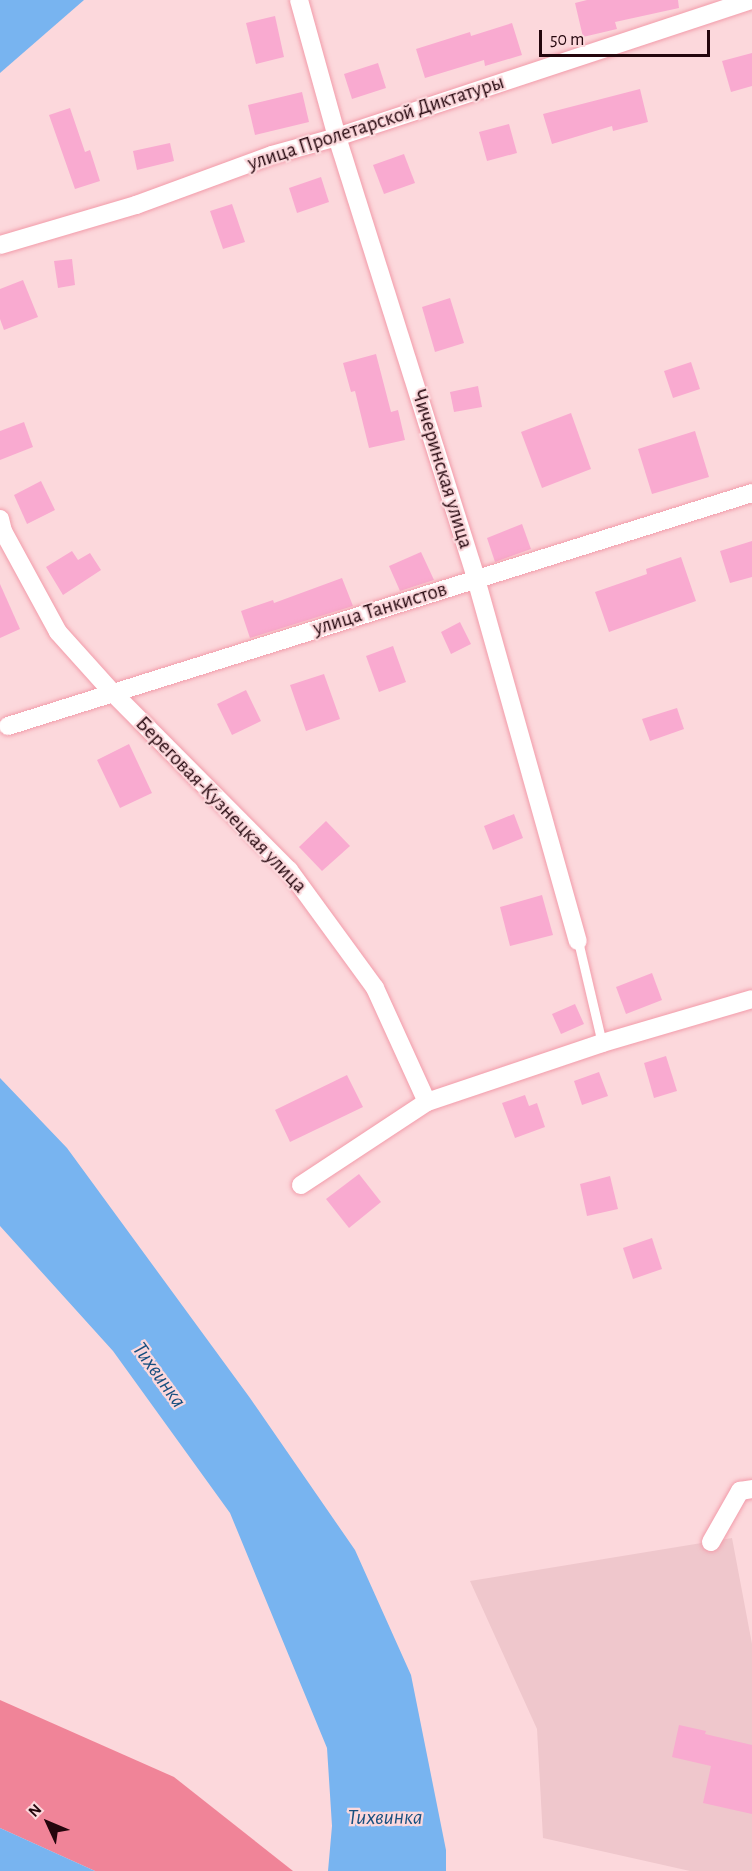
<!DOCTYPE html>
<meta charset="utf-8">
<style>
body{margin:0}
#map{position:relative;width:752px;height:1871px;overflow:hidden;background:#fcd8dc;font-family:"Alegreya Sans",sans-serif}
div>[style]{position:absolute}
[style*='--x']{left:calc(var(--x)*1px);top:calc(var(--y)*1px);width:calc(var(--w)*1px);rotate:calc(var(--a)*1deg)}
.built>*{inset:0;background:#efc7cc}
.forest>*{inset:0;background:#f08498}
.water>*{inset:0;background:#78b4f0}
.building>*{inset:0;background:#f9aad0}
.roads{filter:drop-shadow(0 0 2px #f29caa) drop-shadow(0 0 2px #f29caa)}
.lane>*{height:9px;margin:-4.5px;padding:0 4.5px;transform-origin:4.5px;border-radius:4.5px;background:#fff}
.street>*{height:18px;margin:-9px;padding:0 9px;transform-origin:9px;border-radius:9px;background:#fff}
span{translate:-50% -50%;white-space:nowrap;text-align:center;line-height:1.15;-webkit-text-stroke:4.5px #fcd8dc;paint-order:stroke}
.street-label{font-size:21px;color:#24060d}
.water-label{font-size:22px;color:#174f7f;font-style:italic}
.north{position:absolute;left:18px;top:1793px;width:60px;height:60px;-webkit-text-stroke:4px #fcd8dc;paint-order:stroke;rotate:314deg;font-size:16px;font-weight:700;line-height:24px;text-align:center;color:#24060d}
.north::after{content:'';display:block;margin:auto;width:21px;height:27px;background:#24060d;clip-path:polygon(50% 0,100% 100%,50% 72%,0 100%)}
.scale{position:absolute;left:539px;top:30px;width:171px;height:27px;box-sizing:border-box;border:3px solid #24060d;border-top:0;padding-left:8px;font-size:18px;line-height:21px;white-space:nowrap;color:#24060d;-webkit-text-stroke:4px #fcd8dc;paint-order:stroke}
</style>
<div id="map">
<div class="built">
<i style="clip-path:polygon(732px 1538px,752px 1644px,752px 1871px,690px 1871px,543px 1838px,537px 1729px,470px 1581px)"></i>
</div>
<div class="forest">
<i style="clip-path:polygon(0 1700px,174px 1777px,293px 1871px,95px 1871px,0 1828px)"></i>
</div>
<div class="water">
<i style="clip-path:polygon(0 0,84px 0,0 73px)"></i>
<i style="clip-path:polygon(0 1078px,67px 1148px,250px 1398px,355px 1550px,411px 1675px,446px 1850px,446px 1871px,328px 1871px,332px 1826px,327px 1748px,230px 1513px,113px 1351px,0 1226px)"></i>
<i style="clip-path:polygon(0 1828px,95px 1871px,0 1871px)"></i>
</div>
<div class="building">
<i style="clip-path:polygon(587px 0,678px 0,679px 8px,615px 22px,617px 29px,583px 37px,575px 3px)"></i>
<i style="clip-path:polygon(275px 16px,284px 57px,256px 64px,246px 23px)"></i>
<i style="clip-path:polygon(512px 23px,522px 55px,485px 66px,484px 60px,425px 78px,416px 49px,470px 32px,471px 36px)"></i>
<i style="clip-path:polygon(752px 53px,752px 86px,731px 92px,722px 61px)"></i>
<i style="clip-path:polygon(378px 63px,386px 88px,352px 99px,344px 74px)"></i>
<i style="clip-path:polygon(640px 89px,648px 122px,613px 131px,612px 126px,552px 144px,543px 114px)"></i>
<i style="clip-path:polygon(302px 92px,309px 122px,255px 135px,248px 105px)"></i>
<i style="clip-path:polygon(70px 108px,85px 152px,90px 150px,100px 181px,75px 189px,49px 115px)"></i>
<i style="clip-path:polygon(509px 124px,517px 153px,487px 161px,479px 132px)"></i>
<i style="clip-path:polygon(170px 143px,174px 161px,137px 170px,133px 151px)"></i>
<i style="clip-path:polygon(404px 154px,415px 183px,384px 194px,373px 165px)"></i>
<i style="clip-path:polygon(321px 177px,329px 202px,297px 213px,289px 188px)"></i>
<i style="clip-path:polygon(232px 204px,245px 242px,223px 249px,210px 211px)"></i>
<i style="clip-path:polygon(72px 259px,75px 285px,58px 288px,54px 261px)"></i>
<i style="clip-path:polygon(23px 280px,38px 317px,4px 330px,0 319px,0 289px)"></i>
<i style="clip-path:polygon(450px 298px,464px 343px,435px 352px,422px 307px)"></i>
<i style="clip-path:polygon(376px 354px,391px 412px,398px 410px,405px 440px,369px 448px,355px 391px,351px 392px,343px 363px)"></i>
<i style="clip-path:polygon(691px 362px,700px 389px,673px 398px,664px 371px)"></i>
<i style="clip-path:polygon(478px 386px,482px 407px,454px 412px,450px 392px)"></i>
<i style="clip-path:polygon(571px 413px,591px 469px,542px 488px,521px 432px)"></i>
<i style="clip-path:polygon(24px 422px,33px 447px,0 460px,0 431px)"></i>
<i style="clip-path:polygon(695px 431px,709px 477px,652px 494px,638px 449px)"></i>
<i style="clip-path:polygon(41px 481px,55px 510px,27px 524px,14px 495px)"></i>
<i style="clip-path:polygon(522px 524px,531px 549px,495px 562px,487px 538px)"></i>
<i style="clip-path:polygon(752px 541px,752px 577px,730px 583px,720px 551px)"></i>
<i style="clip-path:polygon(72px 551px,78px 560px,90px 553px,101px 570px,63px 595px,46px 567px)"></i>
<i style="clip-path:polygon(421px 552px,434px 580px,400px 591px,389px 566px)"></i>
<i style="clip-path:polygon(681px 557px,696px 601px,609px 632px,595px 592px,647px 574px,646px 569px)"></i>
<i style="clip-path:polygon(342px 578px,353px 606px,250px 638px,241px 611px,273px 600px,274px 603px)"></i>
<i style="clip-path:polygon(0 584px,20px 629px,0 638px)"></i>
<i style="clip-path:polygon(460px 622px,471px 644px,451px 654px,441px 632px)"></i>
<i style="clip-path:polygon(393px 646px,406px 682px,379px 692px,366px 656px)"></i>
<i style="clip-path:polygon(324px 674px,340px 719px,306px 731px,290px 685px)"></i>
<i style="clip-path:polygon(246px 690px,261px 721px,232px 735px,217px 704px)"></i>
<i style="clip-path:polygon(677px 708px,684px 729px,650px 741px,642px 719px)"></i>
<i style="clip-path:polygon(129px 744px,152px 793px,120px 808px,97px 760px)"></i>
<i style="clip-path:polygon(514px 814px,523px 838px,493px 850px,484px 826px)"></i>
<i style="clip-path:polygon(326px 821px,350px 846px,322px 871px,299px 847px)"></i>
<i style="clip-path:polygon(542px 895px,553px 935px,510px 946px,500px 907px)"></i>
<i style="clip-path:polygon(652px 973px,662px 1000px,626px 1014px,616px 987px)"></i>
<i style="clip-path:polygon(575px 1004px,584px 1024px,561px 1034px,552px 1014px)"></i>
<i style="clip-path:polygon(666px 1056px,677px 1091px,654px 1098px,644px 1063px)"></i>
<i style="clip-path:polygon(599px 1072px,608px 1096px,582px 1105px,574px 1081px)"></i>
<i style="clip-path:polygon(347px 1075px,363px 1107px,290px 1142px,275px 1110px)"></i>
<i style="clip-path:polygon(525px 1095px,529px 1106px,537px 1103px,545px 1127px,515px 1138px,502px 1103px)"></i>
<i style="clip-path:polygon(359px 1174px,381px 1202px,349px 1228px,326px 1199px)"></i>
<i style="clip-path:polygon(610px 1176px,618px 1209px,587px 1216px,580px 1184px)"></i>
<i style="clip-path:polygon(652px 1238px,662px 1269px,633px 1279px,623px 1248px)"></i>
<i style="clip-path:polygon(679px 1725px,706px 1731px,705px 1734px,752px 1745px,752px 1814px,703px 1803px,711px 1766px,672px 1757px)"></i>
</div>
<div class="roads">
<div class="lane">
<i style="--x:578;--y:941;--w:105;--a:76.8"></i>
</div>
<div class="street">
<i style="--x:299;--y:0;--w:142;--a:74.5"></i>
<i style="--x:337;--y:137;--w:463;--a:72.5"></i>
<i style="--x:476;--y:579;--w:376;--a:74.3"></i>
<i style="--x:0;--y:245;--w:142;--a:-16.4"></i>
<i style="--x:136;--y:205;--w:145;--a:-20.2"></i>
<i style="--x:272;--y:155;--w:67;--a:-15.5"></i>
<i style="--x:337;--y:137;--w:437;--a:-18.3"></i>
<i style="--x:0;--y:519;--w:12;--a:76"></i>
<i style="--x:3;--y:531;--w:115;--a:61.4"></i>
<i style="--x:58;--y:632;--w:82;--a:48"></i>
<i style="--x:113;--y:693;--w:250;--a:45.2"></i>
<i style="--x:289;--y:870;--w:146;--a:53.9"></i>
<i style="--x:375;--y:988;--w:125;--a:65.5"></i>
<i style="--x:8;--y:726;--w:780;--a:-17.39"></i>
<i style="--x:301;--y:1185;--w:151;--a:-33.4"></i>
<i style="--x:427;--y:1102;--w:185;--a:-18.6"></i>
<i style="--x:602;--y:1043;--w:156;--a:-16.3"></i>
<i style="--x:711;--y:1542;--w:59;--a:-60.4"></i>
<i style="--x:740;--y:1491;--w:12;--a:-9"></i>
</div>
</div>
<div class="street-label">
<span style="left:376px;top:123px;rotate:-18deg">улица Пролетарской Диктатуры</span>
<span style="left:442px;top:469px;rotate:73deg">Чичеринская улица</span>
<span style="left:380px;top:609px;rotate:-17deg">улица Танкистов</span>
<span style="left:221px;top:805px;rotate:46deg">Береговая-Кузнецкая улица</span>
</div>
<div class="water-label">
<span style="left:159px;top:1375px;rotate:54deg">Тихвинка</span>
<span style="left:385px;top:1818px">Тихвинка</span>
</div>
<div class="north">N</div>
<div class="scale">50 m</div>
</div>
